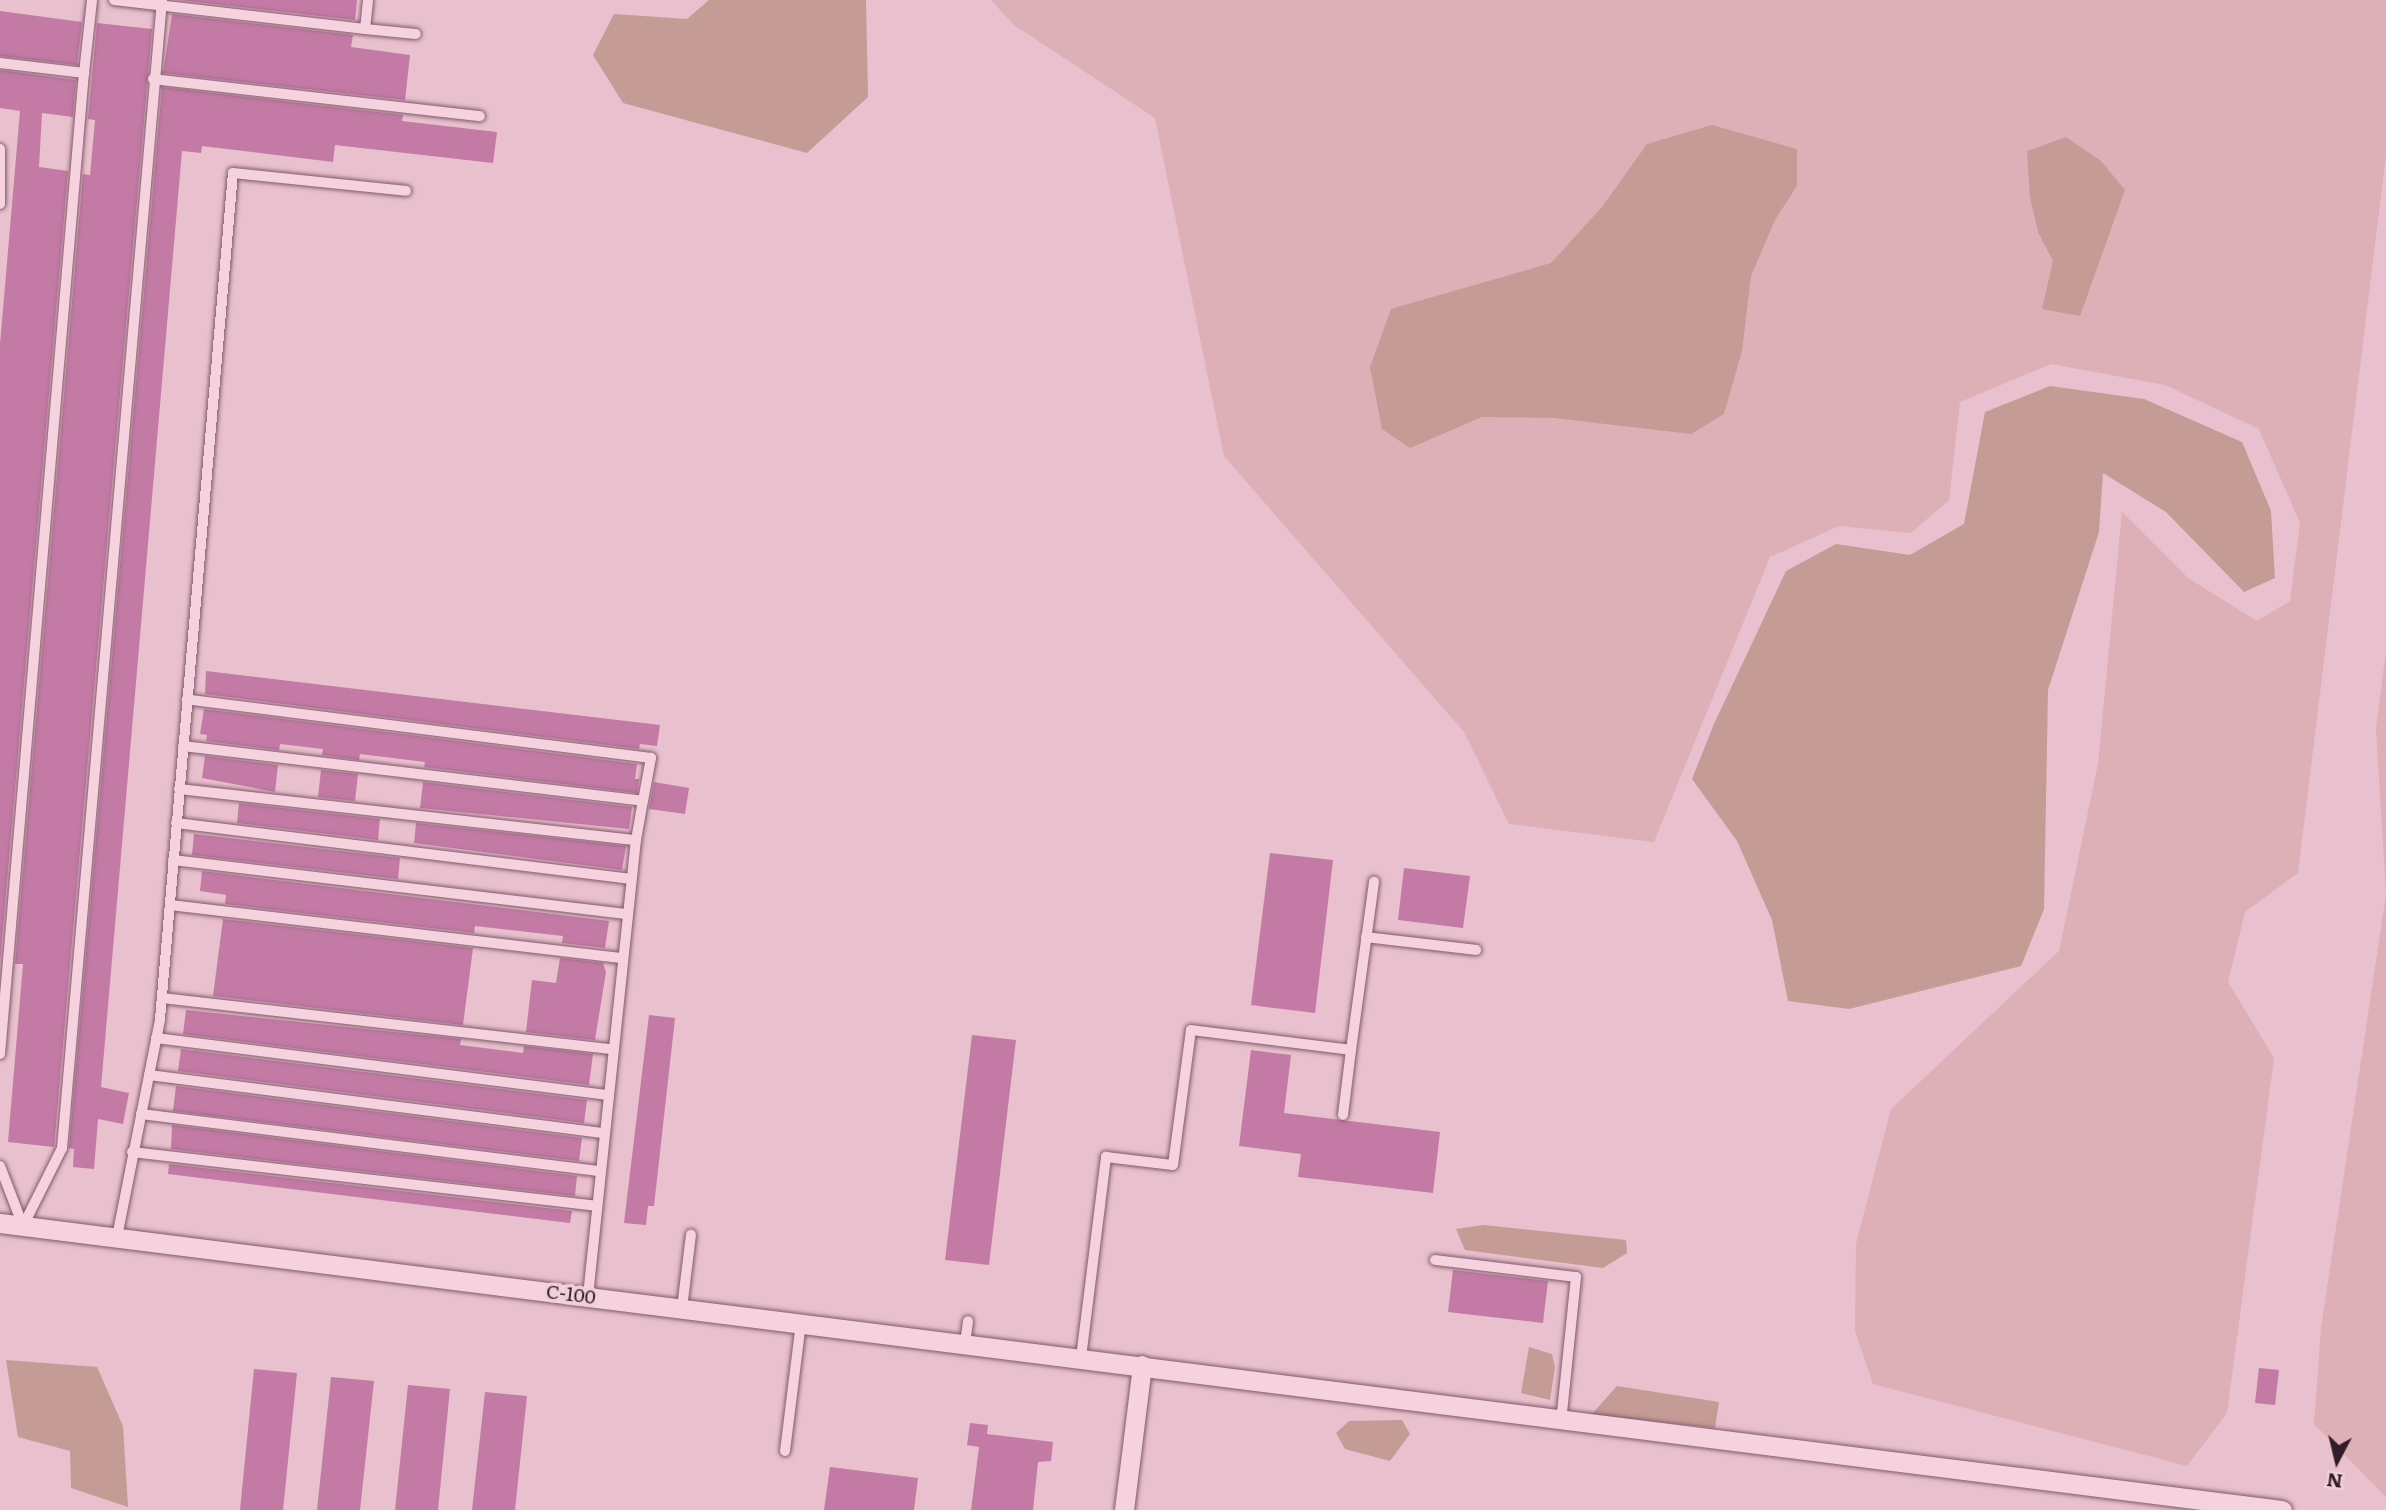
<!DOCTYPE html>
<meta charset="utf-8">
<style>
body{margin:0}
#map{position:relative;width:2386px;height:1510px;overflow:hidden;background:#e9c0cd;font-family:Literata,serif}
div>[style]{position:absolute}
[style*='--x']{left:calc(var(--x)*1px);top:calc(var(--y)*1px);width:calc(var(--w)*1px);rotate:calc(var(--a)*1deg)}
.farmland>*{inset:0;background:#ddafb6}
.green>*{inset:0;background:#c59b96}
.building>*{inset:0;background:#c37aa5}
.roads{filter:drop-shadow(0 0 2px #805a6c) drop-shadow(0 0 2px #805a6c)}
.service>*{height:10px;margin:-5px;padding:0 5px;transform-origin:5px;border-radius:5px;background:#f5d2dd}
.minor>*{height:19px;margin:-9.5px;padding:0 9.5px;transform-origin:9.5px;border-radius:9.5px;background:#f5d2dd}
span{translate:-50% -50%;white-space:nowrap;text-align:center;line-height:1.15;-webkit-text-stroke:7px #f1cfd9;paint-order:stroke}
.street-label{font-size:19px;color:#311d27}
.north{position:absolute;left:2302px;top:1426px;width:70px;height:70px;-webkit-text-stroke:5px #f1cfd9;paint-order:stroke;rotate:187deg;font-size:19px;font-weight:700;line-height:28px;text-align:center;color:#311d27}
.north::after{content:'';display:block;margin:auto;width:24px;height:32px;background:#311d27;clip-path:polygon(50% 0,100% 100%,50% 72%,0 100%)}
</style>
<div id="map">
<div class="farmland">
<i style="clip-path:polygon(991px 0,2386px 0,2386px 155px,2298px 873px,2245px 912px,2228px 982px,2274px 1058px,2227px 1413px,2187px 1466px,1873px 1384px,1855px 1331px,1856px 1244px,1891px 1109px,2059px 951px,2098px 764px,2122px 512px,2188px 578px,2257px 621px,2290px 601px,2300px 523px,2259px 429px,2165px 385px,2051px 364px,1960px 402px,1949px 500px,1911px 533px,1839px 526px,1770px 557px,1654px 842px,1509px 824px,1464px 732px,1224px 456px,1155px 118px,1014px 25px)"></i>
<i style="clip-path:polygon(2386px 651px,2386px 1497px,2314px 1424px,2321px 1328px,2386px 894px,2376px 728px)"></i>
</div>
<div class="green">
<i style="clip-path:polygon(709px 0,866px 0,868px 97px,807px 153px,623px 103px,593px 55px,614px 14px,687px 19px)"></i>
<i style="clip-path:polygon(1712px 125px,1797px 149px,1797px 186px,1775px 220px,1751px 276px,1742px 351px,1724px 414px,1691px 434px,1554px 418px,1482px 417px,1410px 448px,1382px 429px,1370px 367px,1391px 309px,1551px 263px,1602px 207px,1647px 144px)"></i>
<i style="clip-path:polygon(2066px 137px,2101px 161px,2125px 190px,2080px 316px,2042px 309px,2053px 261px,2038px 232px,2030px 197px,2027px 151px)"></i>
<i style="clip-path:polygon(2050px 386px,2144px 399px,2242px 442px,2271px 511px,2275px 578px,2244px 592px,2166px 512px,2103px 473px,2099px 532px,2048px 690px,2044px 909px,2021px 966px,1849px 1009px,1788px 1001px,1772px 920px,1737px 841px,1692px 779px,1714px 724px,1786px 571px,1836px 544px,1910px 555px,1964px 524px,1985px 412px)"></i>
<i style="clip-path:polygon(1484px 1225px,1626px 1240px,1627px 1253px,1603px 1268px,1465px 1250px,1456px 1229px)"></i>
<i style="clip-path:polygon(1529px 1347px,1552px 1354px,1555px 1367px,1550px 1400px,1521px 1393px)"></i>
<i style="clip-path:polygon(6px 1360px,97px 1367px,123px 1426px,128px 1507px,71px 1488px,70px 1451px,18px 1437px)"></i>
<i style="clip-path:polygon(1617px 1386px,1719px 1402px,1715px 1428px,1591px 1415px)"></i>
<i style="clip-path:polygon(1402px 1420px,1410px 1434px,1390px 1461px,1345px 1449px,1336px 1433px,1349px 1421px)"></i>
</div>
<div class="building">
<i style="clip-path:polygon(179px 0,357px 0,355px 20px)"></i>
<i style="clip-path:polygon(0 11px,82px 22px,77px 65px,0 56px)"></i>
<i style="clip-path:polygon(172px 14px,353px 35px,351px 47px,410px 55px,405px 100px,163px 73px)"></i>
<i style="clip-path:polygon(97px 23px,152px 29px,54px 1147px,8px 1142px,23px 964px,15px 964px,83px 174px,90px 175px,95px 120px,88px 119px)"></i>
<i style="clip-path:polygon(0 70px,76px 80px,73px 117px,42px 113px,39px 167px,68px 171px,0 963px,0 344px,20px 111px,0 108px)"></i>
<i style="clip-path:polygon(162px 87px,403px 115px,402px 121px,497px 132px,493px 163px,335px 145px,333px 162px,202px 146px,201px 153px,182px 151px,101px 1087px,129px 1093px,123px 1124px,98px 1119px,94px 1169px,73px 1167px,74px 1149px,69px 1148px)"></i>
<i style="clip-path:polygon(206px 671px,660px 725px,657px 746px,640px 744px,639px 749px,205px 694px)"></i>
<i style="clip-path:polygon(204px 709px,637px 764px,635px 779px,639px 779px,637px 793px,424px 767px,425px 762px,360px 754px,359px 760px,322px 755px,323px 749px,280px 744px,279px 750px,206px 741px,207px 735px,200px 734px)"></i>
<i style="clip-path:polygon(205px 756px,278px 765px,275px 792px,202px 778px)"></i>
<i style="clip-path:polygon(321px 770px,358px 774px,355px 801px,318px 797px)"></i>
<i style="clip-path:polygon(423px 782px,632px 807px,629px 829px,420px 808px)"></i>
<i style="clip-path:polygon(654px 782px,689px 788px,685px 814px,649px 809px)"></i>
<i style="clip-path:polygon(239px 803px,380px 819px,378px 840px,237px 823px)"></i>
<i style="clip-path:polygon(416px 823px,626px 846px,622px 870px,414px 843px)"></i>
<i style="clip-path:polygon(194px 834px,400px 858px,398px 879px,192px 855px)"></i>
<i style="clip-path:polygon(1270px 853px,1333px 860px,1315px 1013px,1251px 1005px)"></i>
<i style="clip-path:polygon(1404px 868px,1470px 876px,1463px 928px,1398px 920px)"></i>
<i style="clip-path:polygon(202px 871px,609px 921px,605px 948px,562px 943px,563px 936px,475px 926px,474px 933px,225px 904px,226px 895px,200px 891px)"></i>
<i style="clip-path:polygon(223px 919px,473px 948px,463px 1025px,213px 996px)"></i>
<i style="clip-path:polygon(560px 958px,603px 963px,606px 972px,595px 1040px,526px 1032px,532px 980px,556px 983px)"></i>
<i style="clip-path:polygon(186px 1010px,461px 1039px,460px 1045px,523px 1053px,524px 1046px,593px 1054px,589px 1085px,183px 1034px)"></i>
<i style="clip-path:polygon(649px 1015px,675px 1018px,654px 1206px,648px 1206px,646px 1225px,624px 1223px)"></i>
<i style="clip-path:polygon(972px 1035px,1016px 1040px,989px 1265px,945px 1260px)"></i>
<i style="clip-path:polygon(181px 1049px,587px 1100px,584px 1123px,178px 1071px)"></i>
<i style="clip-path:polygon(1251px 1050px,1291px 1055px,1284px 1113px,1440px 1132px,1433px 1193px,1298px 1177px,1301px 1154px,1239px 1146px)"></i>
<i style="clip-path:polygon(176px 1086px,582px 1138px,579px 1161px,173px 1111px)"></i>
<i style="clip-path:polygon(172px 1125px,577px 1176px,575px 1196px,171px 1149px)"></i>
<i style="clip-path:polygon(169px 1164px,572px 1211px,570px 1223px,168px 1174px)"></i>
<i style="clip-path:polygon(1453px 1270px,1548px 1281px,1543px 1323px,1448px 1312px)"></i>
<i style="clip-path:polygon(2259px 1368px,2279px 1370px,2275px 1405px,2255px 1403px)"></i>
<i style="clip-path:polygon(254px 1369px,297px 1373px,283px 1510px,240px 1510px)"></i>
<i style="clip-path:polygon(331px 1377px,374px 1381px,360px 1510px,317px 1510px)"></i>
<i style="clip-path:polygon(408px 1385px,450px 1389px,438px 1510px,395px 1510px)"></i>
<i style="clip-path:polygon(485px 1392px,527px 1396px,515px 1510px,472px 1510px)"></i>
<i style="clip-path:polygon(970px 1423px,988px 1425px,987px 1434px,1053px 1442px,1051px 1461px,1038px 1462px,1033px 1510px,971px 1510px,979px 1447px,967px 1445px)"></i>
<i style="clip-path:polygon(830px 1467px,918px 1478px,914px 1510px,824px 1510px)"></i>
</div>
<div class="roads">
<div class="service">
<i style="--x:114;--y:0;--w:253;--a:6.6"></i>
<i style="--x:365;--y:29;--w:29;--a:-84"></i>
<i style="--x:365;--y:29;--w:51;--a:5.6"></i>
<i style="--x:0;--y:63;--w:85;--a:6.8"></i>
<i style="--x:84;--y:73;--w:73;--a:-83.7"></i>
<i style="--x:153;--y:79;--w:329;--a:6.5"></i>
<i style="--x:0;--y:149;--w:55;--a:90"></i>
<i style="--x:183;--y:746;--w:463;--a:6.8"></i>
<i style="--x:643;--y:801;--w:44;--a:-79.5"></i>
<i style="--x:651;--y:758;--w:468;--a:-172.8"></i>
<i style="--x:179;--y:789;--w:460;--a:6.4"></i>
<i style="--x:636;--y:840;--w:40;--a:-80"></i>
<i style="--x:176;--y:823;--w:459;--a:7"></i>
<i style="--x:173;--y:860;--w:458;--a:6.8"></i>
<i style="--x:170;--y:905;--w:456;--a:6.7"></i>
<i style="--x:1366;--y:937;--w:111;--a:6.7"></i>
<i style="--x:162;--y:998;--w:454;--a:6.5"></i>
<i style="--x:156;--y:1038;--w:456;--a:7.2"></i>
<i style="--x:0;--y:1054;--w:985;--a:-85.11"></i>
<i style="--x:149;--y:1075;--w:459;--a:7.3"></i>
<i style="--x:141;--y:1114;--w:463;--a:7.1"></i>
<i style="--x:1343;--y:1115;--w:65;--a:-83"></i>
<i style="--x:132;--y:1152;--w:467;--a:6.6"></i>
<i style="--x:0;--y:1166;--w:64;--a:69"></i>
<i style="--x:23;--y:1226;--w:87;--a:-63.4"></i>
<i style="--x:62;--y:1148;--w:1152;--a:-85.02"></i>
<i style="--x:117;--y:1237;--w:222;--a:-78.8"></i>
<i style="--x:160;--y:1019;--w:849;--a:-85.07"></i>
<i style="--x:233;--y:173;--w:174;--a:5.9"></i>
<i style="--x:1435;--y:1260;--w:142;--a:6.9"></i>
<i style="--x:1576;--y:1277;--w:146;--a:95.9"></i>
<i style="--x:588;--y:1296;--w:459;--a:-84"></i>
<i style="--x:682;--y:1308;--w:74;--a:-83"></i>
<i style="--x:965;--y:1343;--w:22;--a:-82"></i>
<i style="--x:1081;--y:1358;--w:203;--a:-82.9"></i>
<i style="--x:1106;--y:1157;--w:67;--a:6.8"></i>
<i style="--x:1173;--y:1165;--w:136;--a:-82.4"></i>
<i style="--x:1191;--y:1030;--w:161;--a:7.1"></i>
<i style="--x:1351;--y:1050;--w:170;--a:-82.2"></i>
<i style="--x:785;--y:1451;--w:129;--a:-82.9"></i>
</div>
<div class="minor">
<i style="--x:0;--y:1223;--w:2300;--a:7.17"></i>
<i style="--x:1124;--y:1510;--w:146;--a:-82.9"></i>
</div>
</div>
<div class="street-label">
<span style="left:571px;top:1294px;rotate:7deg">С-100</span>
</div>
<div class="north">N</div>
</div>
